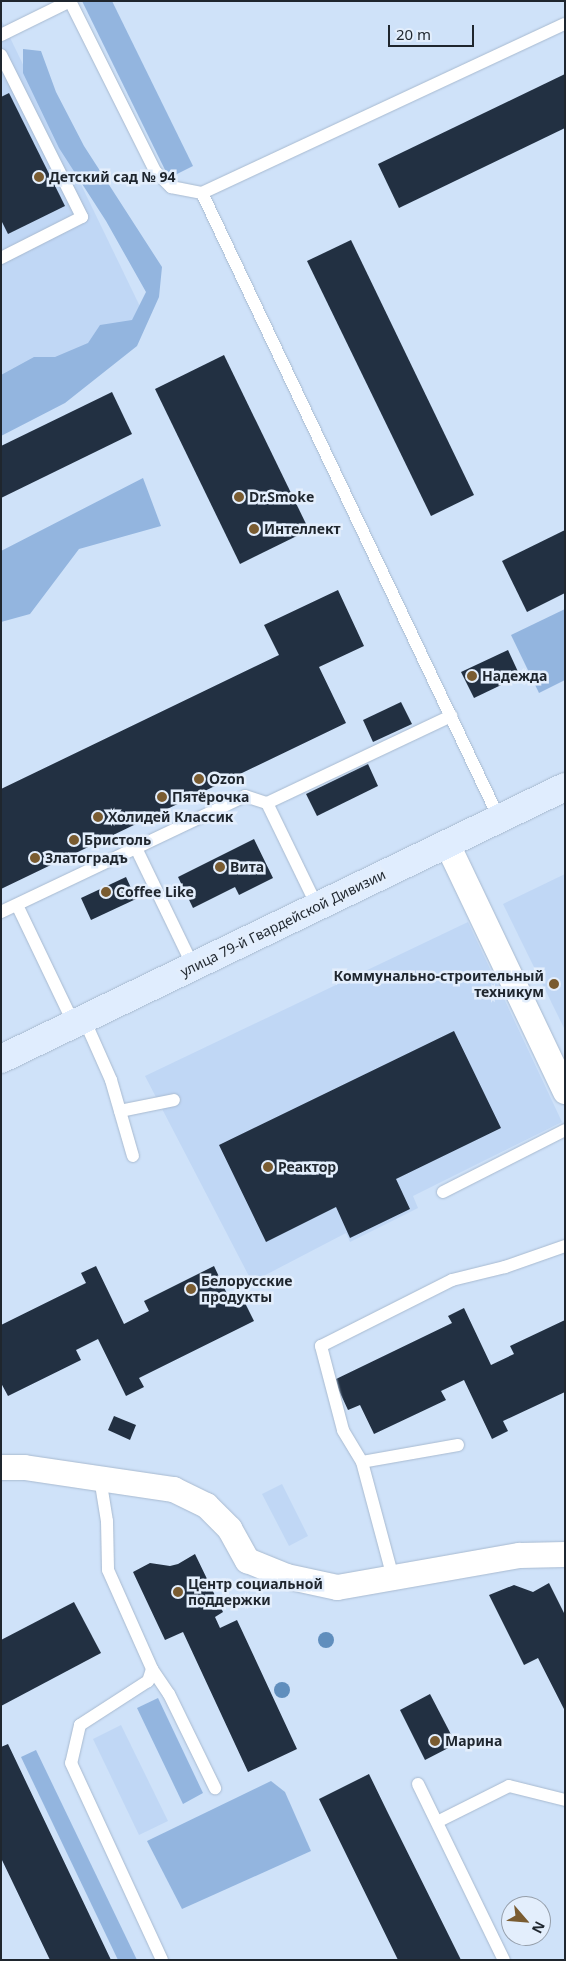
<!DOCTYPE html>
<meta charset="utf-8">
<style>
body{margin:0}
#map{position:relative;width:566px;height:1961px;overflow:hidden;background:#cfe2f9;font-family:"Noto Sans",sans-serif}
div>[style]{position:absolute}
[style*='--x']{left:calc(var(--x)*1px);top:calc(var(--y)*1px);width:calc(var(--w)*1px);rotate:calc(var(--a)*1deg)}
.built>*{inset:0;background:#c0d7f5}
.green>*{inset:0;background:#93b5df}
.building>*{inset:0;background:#223042}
.roads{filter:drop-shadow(0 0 1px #a8bad0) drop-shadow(0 0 1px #a8bad0)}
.service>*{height:12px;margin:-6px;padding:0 6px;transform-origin:6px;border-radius:6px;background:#fff}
.minor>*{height:25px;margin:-12.5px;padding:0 12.5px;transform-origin:12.5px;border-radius:12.5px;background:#fff}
.secondary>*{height:28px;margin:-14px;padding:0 14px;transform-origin:14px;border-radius:14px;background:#e0edfe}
.trees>*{width:16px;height:16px;margin:-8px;border-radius:50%;background:#608ebd}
.dots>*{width:14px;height:14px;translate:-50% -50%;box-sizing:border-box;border:2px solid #e3eefc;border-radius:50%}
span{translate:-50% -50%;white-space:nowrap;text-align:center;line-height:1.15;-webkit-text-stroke:5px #e3eefc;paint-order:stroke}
.poi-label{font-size:14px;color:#1f262e;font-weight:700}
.left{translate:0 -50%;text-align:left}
.right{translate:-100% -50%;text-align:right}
.street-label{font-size:14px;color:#1f262e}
.frame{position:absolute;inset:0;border:2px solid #1f262e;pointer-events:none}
.north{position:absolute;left:501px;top:1896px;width:50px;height:50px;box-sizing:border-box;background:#e3eefc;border:1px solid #959eaa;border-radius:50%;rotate:117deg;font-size:14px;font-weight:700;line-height:20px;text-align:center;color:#1f262e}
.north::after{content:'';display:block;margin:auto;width:18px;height:22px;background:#7a5c31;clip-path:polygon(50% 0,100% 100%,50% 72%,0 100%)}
.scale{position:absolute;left:388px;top:25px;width:86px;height:22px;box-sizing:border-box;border:2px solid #1f262e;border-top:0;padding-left:6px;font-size:15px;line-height:18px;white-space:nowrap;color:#1f262e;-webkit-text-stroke:4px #e3eefc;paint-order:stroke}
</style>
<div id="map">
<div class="built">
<i style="clip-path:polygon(1px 19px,147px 321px,1px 391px)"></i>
<i style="clip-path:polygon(565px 874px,565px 1030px,503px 904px)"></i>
<i style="clip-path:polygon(468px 922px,562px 1122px,413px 1196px,418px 1208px,350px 1242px,346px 1233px,252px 1282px,145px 1076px)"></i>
<i style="clip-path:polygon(282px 1484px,308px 1536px,289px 1546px,262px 1494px)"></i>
<i style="clip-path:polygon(121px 1725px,168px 1821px,139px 1835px,93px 1739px)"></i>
</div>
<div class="green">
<i style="clip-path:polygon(82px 1px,112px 1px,193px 166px,169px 178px)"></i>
<i style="clip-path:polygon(23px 49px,41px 51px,56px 92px,84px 146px,162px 267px,159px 297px,137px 346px,65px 403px,1px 436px,1px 375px,34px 357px,55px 357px,88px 343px,100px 325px,132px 320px,146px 292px,106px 221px,59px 148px,23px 73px)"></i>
<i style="clip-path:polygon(143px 478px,161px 526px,79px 549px,30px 614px,1px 622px,1px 551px)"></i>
<i style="clip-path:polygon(565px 609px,565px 680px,539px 693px,511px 635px)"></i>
<i style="clip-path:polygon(158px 1698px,203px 1793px,183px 1804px,137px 1708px)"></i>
<i style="clip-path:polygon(36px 1750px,137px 1960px,118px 1960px,21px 1757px)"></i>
<i style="clip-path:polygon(271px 1781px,285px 1792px,311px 1851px,182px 1909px,147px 1841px)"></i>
</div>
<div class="building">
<i style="clip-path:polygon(565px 74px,565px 128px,399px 208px,378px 164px)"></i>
<i style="clip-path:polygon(9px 93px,65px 206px,8px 234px,1px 220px,1px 97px)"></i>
<i style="clip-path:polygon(351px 240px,474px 495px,431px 516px,307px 261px)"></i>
<i style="clip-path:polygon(224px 355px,309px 530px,240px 564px,155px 389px)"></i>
<i style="clip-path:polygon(112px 392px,132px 434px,1px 498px,1px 446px)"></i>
<i style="clip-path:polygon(565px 530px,565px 593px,527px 612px,502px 561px)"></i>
<i style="clip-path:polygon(338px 590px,364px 646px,319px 667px,346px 723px,1px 889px,1px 789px,279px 655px,264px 625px)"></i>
<i style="clip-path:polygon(508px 650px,520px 676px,474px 698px,461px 672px)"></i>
<i style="clip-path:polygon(401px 702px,412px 724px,373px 742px,363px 720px)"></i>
<i style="clip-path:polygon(368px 764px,378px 786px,317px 816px,306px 794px)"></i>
<i style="clip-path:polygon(254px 839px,273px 878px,239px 895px,235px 887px,193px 908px,178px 877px)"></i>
<i style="clip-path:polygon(126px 877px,136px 899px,91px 920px,81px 898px)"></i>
<i style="clip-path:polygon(454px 1031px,501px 1128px,396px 1179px,410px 1209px,350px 1238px,336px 1207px,266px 1242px,219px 1145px)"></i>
<i style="clip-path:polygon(96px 1266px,124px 1324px,149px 1311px,144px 1301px,214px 1266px,229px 1298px,240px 1293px,254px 1321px,139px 1378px,144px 1387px,126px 1396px,98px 1339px,76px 1350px,81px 1360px,8px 1396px,1px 1383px,1px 1325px,86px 1283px,81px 1273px)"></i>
<i style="clip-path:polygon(464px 1308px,491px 1365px,514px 1354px,510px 1346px,565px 1320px,565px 1392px,503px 1421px,508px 1431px,492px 1439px,464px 1380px,441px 1391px,446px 1400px,374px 1434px,360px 1405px,348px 1410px,334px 1380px,452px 1323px,448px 1316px)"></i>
<i style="clip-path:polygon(114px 1416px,136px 1425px,130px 1440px,108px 1430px)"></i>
<i style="clip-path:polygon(195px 1554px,223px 1612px,215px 1617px,220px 1628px,237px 1620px,297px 1749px,248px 1772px,183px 1632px,165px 1640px,133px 1572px,150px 1563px,170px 1566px,178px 1564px)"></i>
<i style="clip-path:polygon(549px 1583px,565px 1615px,565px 1711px,538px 1658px,524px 1665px,489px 1595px,514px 1585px,533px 1592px)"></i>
<i style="clip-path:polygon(74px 1602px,101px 1653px,1px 1706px,1px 1640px)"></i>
<i style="clip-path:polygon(430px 1694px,456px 1744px,425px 1760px,400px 1710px)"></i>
<i style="clip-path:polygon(8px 1744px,27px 1784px,111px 1960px,50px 1960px,1px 1858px,1px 1747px)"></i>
<i style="clip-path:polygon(369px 1774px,387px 1811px,461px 1960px,398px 1960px,319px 1799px)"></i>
</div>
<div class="roads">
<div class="service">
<i style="--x:70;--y:1;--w:190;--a:63.4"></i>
<i style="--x:155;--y:171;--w:23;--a:45"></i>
<i style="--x:171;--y:187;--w:32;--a:11"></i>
<i style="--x:1;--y:35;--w:77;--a:-26.2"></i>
<i style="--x:1;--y:55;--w:181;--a:63.4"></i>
<i style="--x:82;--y:217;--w:91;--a:153.2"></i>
<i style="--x:267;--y:803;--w:114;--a:64.1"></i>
<i style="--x:499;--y:818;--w:692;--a:-115.42"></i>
<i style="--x:202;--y:193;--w:400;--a:-25"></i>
<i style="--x:136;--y:848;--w:131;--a:64.2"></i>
<i style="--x:17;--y:905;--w:132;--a:64.4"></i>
<i style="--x:1;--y:912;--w:270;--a:-25.4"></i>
<i style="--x:245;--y:796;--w:23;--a:18"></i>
<i style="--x:267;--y:803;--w:204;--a:-25.3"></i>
<i style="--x:84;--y:1019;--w:67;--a:66.1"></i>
<i style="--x:111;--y:1080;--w:79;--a:73.9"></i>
<i style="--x:120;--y:1111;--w:55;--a:-11.5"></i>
<i style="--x:443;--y:1192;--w:137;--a:-26.9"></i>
<i style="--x:458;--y:1445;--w:97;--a:170"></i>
<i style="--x:362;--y:1462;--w:37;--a:-121"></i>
<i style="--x:343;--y:1430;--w:87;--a:-104.7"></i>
<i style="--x:321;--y:1346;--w:147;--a:-26.7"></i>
<i style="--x:452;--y:1280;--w:55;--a:-13.8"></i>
<i style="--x:505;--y:1267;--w:64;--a:-19.3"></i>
<i style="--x:362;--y:1462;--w:120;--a:75"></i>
<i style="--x:100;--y:1478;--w:44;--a:80.8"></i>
<i style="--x:107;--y:1521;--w:49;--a:88.8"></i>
<i style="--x:108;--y:1570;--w:108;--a:66"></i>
<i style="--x:152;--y:1669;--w:30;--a:56"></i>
<i style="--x:169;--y:1694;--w:105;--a:63.9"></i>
<i style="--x:152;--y:1669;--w:13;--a:108"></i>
<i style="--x:148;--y:1681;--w:81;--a:147.1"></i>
<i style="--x:80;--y:1725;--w:39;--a:103"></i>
<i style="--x:71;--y:1763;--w:217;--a:65.2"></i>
<i style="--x:418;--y:1784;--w:196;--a:64"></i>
<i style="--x:439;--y:1821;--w:78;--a:-26.6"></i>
<i style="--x:509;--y:1786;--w:58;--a:14"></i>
</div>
<div class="minor">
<i style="--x:447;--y:844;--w:274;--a:64.5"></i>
<i style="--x:1;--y:1467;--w:23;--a:0"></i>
<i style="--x:24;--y:1467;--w:151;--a:8.4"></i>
<i style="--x:173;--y:1489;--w:37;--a:26"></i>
<i style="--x:206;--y:1505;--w:33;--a:45"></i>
<i style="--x:229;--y:1528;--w:37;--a:61"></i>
<i style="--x:247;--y:1560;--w:42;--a:22.3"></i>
<i style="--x:286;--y:1576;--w:52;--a:12.2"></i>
<i style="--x:337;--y:1587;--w:185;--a:-10"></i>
<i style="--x:519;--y:1555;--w:46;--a:-1.2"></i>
</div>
<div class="secondary">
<i style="--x:1;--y:1059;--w:626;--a:-25.75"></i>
</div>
</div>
<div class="trees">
<i style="left:326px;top:1640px"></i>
<i style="left:282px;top:1690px"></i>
</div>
<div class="dots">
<i style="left:39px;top:177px;background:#7a5c31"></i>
<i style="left:239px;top:497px;background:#7a5c31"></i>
<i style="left:254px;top:529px;background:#7a5c31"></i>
<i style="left:472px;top:676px;background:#7a5c31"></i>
<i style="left:199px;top:779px;background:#7a5c31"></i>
<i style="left:162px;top:797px;background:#7a5c31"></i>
<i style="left:98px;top:817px;background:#7a5c31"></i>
<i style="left:74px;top:840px;background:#7a5c31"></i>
<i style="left:35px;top:858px;background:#7a5c31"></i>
<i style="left:220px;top:867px;background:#7a5c31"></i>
<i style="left:106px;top:892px;background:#7a5c31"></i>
<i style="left:554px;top:984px;background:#7a5c31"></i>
<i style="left:268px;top:1167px;background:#7a5c31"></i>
<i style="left:191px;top:1289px;background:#7a5c31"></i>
<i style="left:178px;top:1592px;background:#7a5c31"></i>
<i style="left:435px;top:1741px;background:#7a5c31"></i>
</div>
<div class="poi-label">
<span class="left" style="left:49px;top:177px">Детский сад № 94</span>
<span class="left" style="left:249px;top:497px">Dr.Smoke</span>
<span class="left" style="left:264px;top:529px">Интеллект</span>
<span class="left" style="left:482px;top:676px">Надежда</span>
<span class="left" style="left:209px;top:779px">Ozon</span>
<span class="left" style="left:172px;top:797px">Пятёрочка</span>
<span class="left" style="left:108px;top:817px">Холидей Классик</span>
<span class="left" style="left:84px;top:840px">Бристоль</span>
<span class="left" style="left:45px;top:858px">Златоградъ</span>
<span class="left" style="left:230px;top:867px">Вита</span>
<span class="left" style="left:116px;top:892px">Coffee Like</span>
<span class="right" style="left:544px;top:984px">Коммунально-строительный<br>техникум</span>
<span class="left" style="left:278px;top:1167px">Реактор</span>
<span class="left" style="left:201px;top:1289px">Белорусские<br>продукты</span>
<span class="left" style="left:188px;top:1592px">Центр социальной<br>поддержки</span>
<span class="left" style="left:445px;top:1741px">Марина</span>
</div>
<div class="street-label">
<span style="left:283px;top:923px;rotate:-26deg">улица 79-й Гвардейской Дивизии</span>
</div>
<div class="frame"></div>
<div class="north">N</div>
<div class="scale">20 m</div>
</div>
